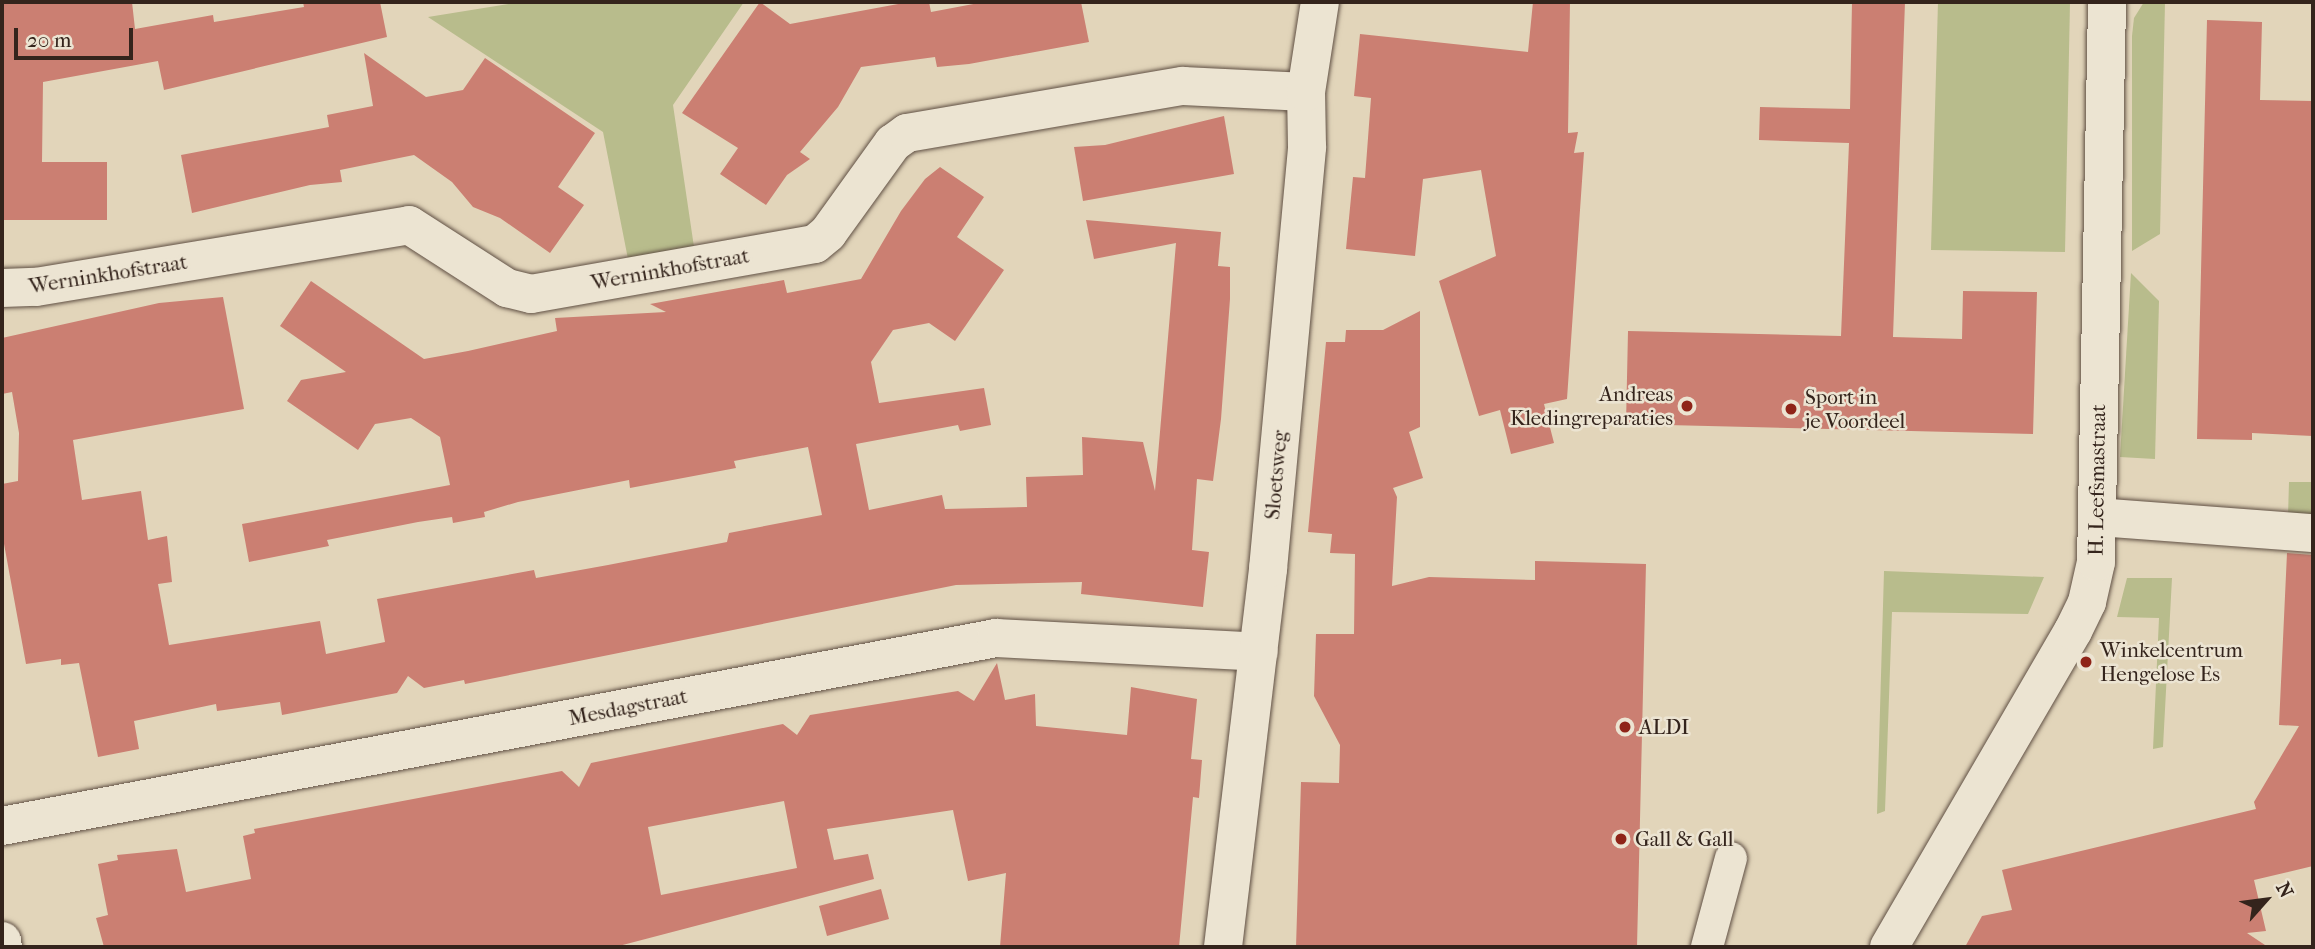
<!DOCTYPE html>
<style>
body{margin:0}
#map{position:relative;width:2315px;height:949px;overflow:hidden;background:#e2d5ba;font-family:"IM FELL French Canon",serif}
div>[style]{position:absolute}
[style*='--x']{left:calc(var(--x)*1px);top:calc(var(--y)*1px);width:calc(var(--w)*1px);rotate:calc(var(--a)*1deg)}
.green>*{inset:0;background:#b8bc8c}
.building>*{inset:0;background:#cb7f72}
.roads{filter:drop-shadow(0 0 2px #605044) drop-shadow(0 0 2px #605044)}
.pedestrian>*{height:32px;margin:-16px;padding:0 16px;transform-origin:16px;border-radius:16px;background:#ece4d2}
.minor>*{height:38px;margin:-19px;padding:0 19px;transform-origin:19px;border-radius:19px;background:#ece4d2}
.tertiary>*{height:38px;margin:-19px;padding:0 19px;transform-origin:19px;border-radius:19px;background:#ece4d2}
.dots>*{width:19px;height:19px;translate:-50% -50%;box-sizing:border-box;border:4px solid #ece4d2;border-radius:50%}
span{translate:-50% -50%;white-space:nowrap;text-align:center;line-height:1.15;-webkit-text-stroke:5px #ece4d2;paint-order:stroke}
.street-label{font-size:21px;color:#34241c}
.poi-label{font-size:21px;color:#34241c}
.right{translate:-100% -50%;text-align:right}
.left{translate:0 -50%;text-align:left}
.frame{position:absolute;inset:0;border:4px solid #34241c;pointer-events:none}
.north{position:absolute;left:2231px;top:865px;width:70px;height:70px;-webkit-text-stroke:5px #ece4d2;paint-order:stroke;rotate:62deg;font-size:19px;font-weight:700;line-height:28px;text-align:center;color:#34241c}
.north::after{content:'';display:block;margin:auto;width:24px;height:32px;background:#34241c;clip-path:polygon(50% 0,100% 100%,50% 72%,0 100%)}
.scale{position:absolute;left:14px;top:28px;width:119px;height:32px;box-sizing:border-box;border:4px solid #34241c;border-top:0;padding-left:9px;font-size:21px;line-height:24px;white-space:nowrap;color:#34241c;-webkit-text-stroke:5px #ece4d2;paint-order:stroke}
</style>
<div id="map">
<div class="green">
<i style="clip-path:polygon(521px 2px,744px 2px,673px 105px,694px 247px,628px 259px,603px 132px,428px 17px)"></i>
<i style="clip-path:polygon(1938px 2px,2070px 2px,2065px 252px,1931px 250px)"></i>
<i style="clip-path:polygon(2144px 2px,2165px 2px,2160px 234px,2132px 251px,2132px 36px,2134px 18px)"></i>
<i style="clip-path:polygon(2131px 273px,2159px 301px,2155px 459px,2120px 457px)"></i>
<i style="clip-path:polygon(2289px 482px,2313px 482px,2313px 516px,2288px 516px)"></i>
<i style="clip-path:polygon(1884px 571px,2044px 577px,2028px 614px,1892px 612px,1885px 811px,1877px 814px)"></i>
<i style="clip-path:polygon(2127px 578px,2172px 578px,2163px 747px,2153px 749px,2159px 618px,2117px 617px)"></i>
</div>
<div class="building">
<i style="clip-path:polygon(2px 2px,132px 2px,135px 29px,213px 15px,214px 22px,304px 7px,303px 2px,380px 2px,387px 37px,164px 90px,158px 61px,43px 82px,42px 162px,107px 162px,107px 220px,2px 220px)"></i>
<i style="clip-path:polygon(760px 2px,790px 24px,909px 2px,929px 2px,931px 12px,984px 2px,1081px 2px,1089px 42px,969px 64px,937px 67px,935px 57px,861px 67px,838px 107px,800px 152px,810px 159px,787px 175px,766px 205px,720px 174px,738px 148px,682px 113px)"></i>
<i style="clip-path:polygon(1533px 2px,1570px 2px,1568px 133px,1578px 132px,1574px 153px,1584px 152px,1567px 399px,1544px 404px,1554px 443px,1511px 454px,1500px 410px,1479px 416px,1439px 281px,1496px 256px,1481px 170px,1423px 179px,1415px 256px,1346px 249px,1353px 177px,1365px 178px,1371px 98px,1354px 96px,1360px 34px,1528px 52px)"></i>
<i style="clip-path:polygon(1852px 2px,1905px 2px,1893px 337px,1962px 339px,1963px 291px,2037px 292px,2033px 434px,1626px 424px,1628px 331px,1841px 336px,1849px 143px,1759px 140px,1760px 107px,1850px 109px)"></i>
<i style="clip-path:polygon(2207px 20px,2262px 22px,2260px 100px,2313px 101px,2313px 436px,2252px 433px,2252px 440px,2197px 439px)"></i>
<i style="clip-path:polygon(364px 53px,426px 97px,463px 90px,485px 58px,595px 133px,558px 187px,584px 205px,550px 253px,500px 218px,473px 207px,452px 182px,414px 155px,340px 170px,342px 182px,310px 185px,192px 213px,181px 155px,329px 127px,327px 115px,373px 106px)"></i>
<i style="clip-path:polygon(1224px 116px,1234px 174px,1083px 201px,1074px 147px,1105px 145px)"></i>
<i style="clip-path:polygon(940px 167px,984px 197px,957px 237px,1004px 270px,955px 341px,929px 323px,893px 330px,871px 362px,879px 403px,984px 388px,991px 425px,960px 431px,958px 425px,856px 444px,869px 510px,942px 495px,945px 509px,1027px 507px,1026px 477px,1083px 475px,1082px 437px,1143px 442px,1155px 491px,1176px 243px,1094px 259px,1086px 220px,1221px 232px,1218px 266px,1230px 267px,1230px 299px,1221px 419px,1213px 481px,1197px 479px,1192px 550px,1209px 552px,1203px 607px,1081px 594px,1082px 582px,956px 585px,465px 684px,464px 680px,424px 688px,408px 676px,397px 693px,282px 715px,280px 702px,217px 711px,216px 704px,134px 721px,139px 749px,98px 757px,79px 663px,61px 665px,61px 659px,26px 664px,2px 533px,2px 484px,18px 481px,19px 433px,12px 392px,2px 394px,2px 338px,159px 303px,223px 297px,244px 409px,73px 440px,82px 500px,141px 491px,148px 540px,167px 536px,172px 582px,158px 584px,169px 645px,320px 621px,326px 654px,385px 642px,377px 599px,534px 570px,536px 578px,608px 565px,727px 542px,729px 533px,822px 515px,808px 447px,734px 461px,736px 468px,630px 488px,629px 480px,518px 502px,484px 512px,485px 517px,453px 523px,452px 517px,418px 522px,327px 540px,329px 546px,249px 562px,242px 524px,450px 485px,440px 437px,411px 418px,375px 424px,358px 450px,287px 401px,301px 380px,346px 372px,280px 326px,311px 281px,424px 359px,468px 351px,557px 331px,555px 318px,666px 312px,650px 304px,784px 280px,787px 293px,861px 279px,901px 211px,925px 179px)"></i>
<i style="clip-path:polygon(1420px 311px,1420px 427px,1409px 432px,1423px 478px,1393px 488px,1397px 497px,1392px 586px,1429px 577px,1535px 580px,1535px 561px,1646px 564px,1637px 947px,1296px 947px,1301px 782px,1339px 783px,1340px 745px,1314px 696px,1316px 634px,1354px 634px,1355px 554px,1330px 553px,1332px 534px,1308px 532px,1326px 342px,1345px 342px,1346px 330px,1383px 330px)"></i>
<i style="clip-path:polygon(2287px 553px,2313px 555px,2313px 866px,2254px 880px,2266px 931px,2247px 933px,2268px 947px,1965px 947px,1982px 916px,2012px 910px,2002px 870px,2256px 809px,2254px 802px,2299px 726px,2279px 725px)"></i>
<i style="clip-path:polygon(evenodd,997px 663px,1005px 700px,1035px 694px,1036px 726px,1127px 735px,1131px 687px,1197px 699px,1191px 759px,1202px 760px,1199px 798px,1193px 797px,1179px 947px,1000px 947px,1006px 873px,968px 881px,953px 810px,827px 829px,834px 860px,868px 854px,874px 879px,615px 947px,104px 947px,96px 918px,108px 915px,98px 864px,118px 860px,117px 855px,177px 849px,186px 892px,251px 879px,243px 836px,255px 833px,254px 829px,562px 771px,579px 787px,591px 763px,783px 724px,797px 735px,810px 715px,958px 691px,974px 701px,997px 663px,784px 801px,797px 868px,661px 895px,648px 827px,784px 801px)"></i>
<i style="clip-path:polygon(881px 889px,889px 919px,827px 936px,819px 906px)"></i>
</div>
<div class="roads">
<div class="pedestrian">
<i style="--x:1707;--y:947;--w:92;--a:-74.9"></i>
</div>
<div class="minor">
<i style="--x:2;--y:288;--w:34;--a:-2"></i>
<i style="--x:36;--y:287;--w:378;--a:-9.4"></i>
<i style="--x:409;--y:225;--w:117;--a:32.7"></i>
<i style="--x:507;--y:288;--w:25;--a:14"></i>
<i style="--x:531;--y:294;--w:288;--a:-10"></i>
<i style="--x:815;--y:244;--w:17;--a:-40"></i>
<i style="--x:828;--y:233;--w:111;--a:-54.2"></i>
<i style="--x:893;--y:143;--w:17;--a:-36"></i>
<i style="--x:907;--y:133;--w:280;--a:-9.7"></i>
<i style="--x:1183;--y:86;--w:123;--a:2.8"></i>
<i style="--x:2098;--y:517;--w:216;--a:4.3"></i>
<i style="--x:2;--y:826;--w:1012;--a:-10.71"></i>
<i style="--x:996;--y:638;--w:263;--a:3"></i>
<i style="--x:2;--y:941;--w:6;--a:81"></i>
<i style="--x:1223;--y:947;--w:381;--a:-83.2"></i>
<i style="--x:1268;--y:569;--w:424;--a:-84.7"></i>
<i style="--x:1307;--y:147;--w:55;--a:-91"></i>
<i style="--x:1306;--y:92;--w:91;--a:-81.2"></i>
</div>
<div class="tertiary">
<i style="--x:1889;--y:947;--w:366;--a:-59.8"></i>
<i style="--x:2073;--y:631;--w:32;--a:-64"></i>
<i style="--x:2087;--y:602;--w:41;--a:-77.3"></i>
<i style="--x:2096;--y:562;--w:560;--a:-88.87"></i>
</div>
</div>
<div class="dots">
<i style="left:1687px;top:406px;background:#8f2418"></i>
<i style="left:1791px;top:409px;background:#8f2418"></i>
<i style="left:2086px;top:662px;background:#8f2418"></i>
<i style="left:1625px;top:727px;background:#8f2418"></i>
<i style="left:1621px;top:839px;background:#8f2418"></i>
</div>
<div class="street-label">
<span style="left:670px;top:269px;rotate:-10deg">Werninkhofstraat</span>
<span style="left:108px;top:274px;rotate:-9deg">Werninkhofstraat</span>
<span style="left:1276px;top:475px;rotate:-85deg">Sloetsweg</span>
<span style="left:2097px;top:480px;rotate:-89deg">H. Leefsmastraat</span>
<span style="left:628px;top:707px;rotate:-11deg">Mesdagstraat</span>
</div>
<div class="poi-label">
<span class="right" style="left:1673px;top:406px">Andreas<br>Kledingreparaties</span>
<span class="left" style="left:1805px;top:409px">Sport in<br>je Voordeel</span>
<span class="left" style="left:2100px;top:662px">Winkelcentrum<br>Hengelose Es</span>
<span class="left" style="left:1639px;top:727px">ALDI</span>
<span class="left" style="left:1635px;top:839px">Gall &amp; Gall</span>
</div>
<div class="frame"></div>
<div class="north">N</div>
<div class="scale">20 m</div>
</div>
